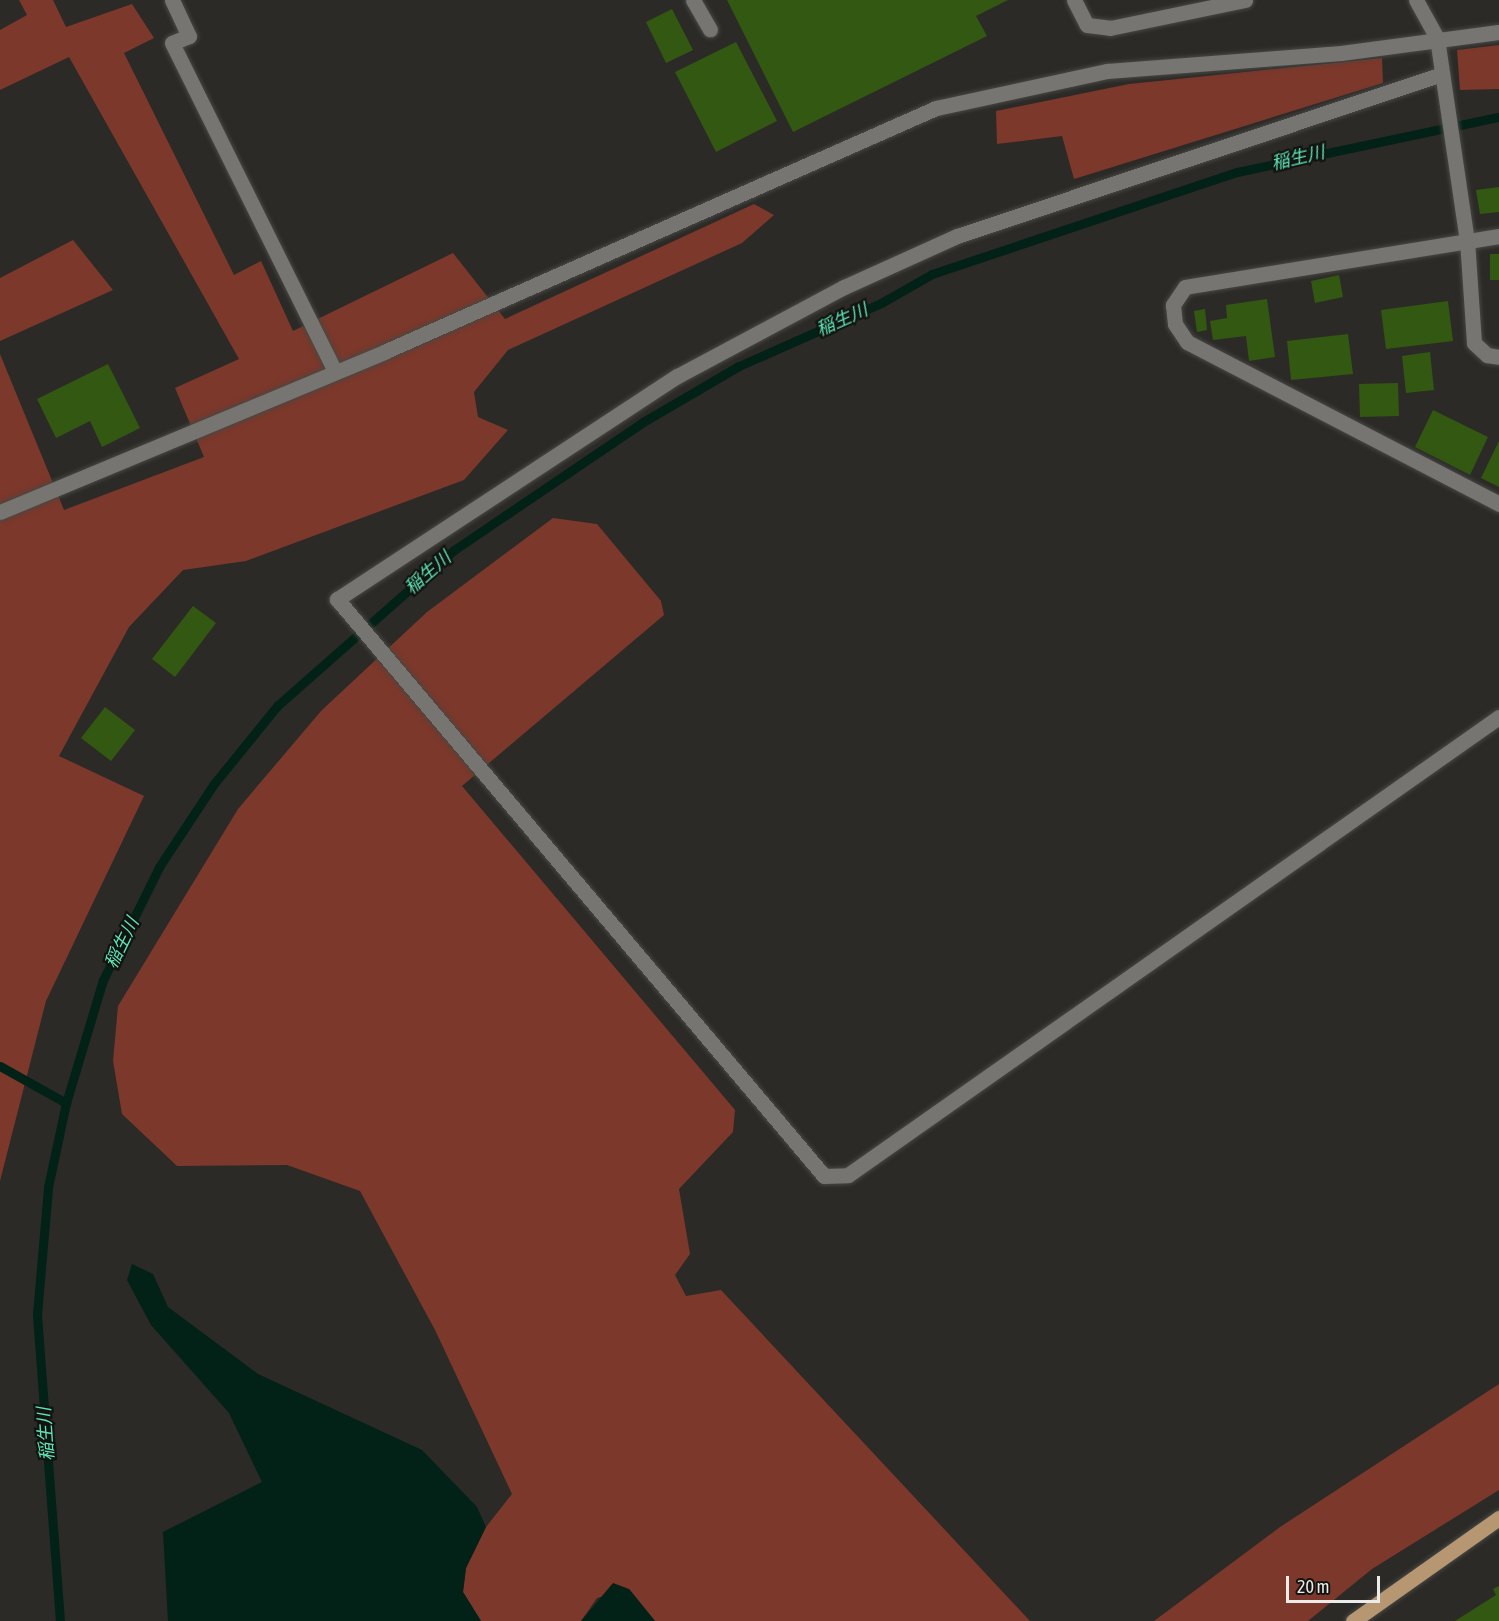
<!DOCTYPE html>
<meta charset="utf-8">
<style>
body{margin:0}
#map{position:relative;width:1499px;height:1621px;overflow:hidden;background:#2b2a27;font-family:"Asap Condensed","Noto Sans JP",sans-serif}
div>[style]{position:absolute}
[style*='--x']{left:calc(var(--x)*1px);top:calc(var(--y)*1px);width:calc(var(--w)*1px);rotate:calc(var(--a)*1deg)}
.green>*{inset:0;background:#7c382a}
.water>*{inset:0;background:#022117}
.stream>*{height:9px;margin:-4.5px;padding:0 4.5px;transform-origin:4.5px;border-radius:4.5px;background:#022117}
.building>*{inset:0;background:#335812}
.roads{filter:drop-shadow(0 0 2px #474744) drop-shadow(0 0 2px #474744)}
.service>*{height:15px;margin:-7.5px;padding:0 7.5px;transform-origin:7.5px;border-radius:7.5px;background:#767571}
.minor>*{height:15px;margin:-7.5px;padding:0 7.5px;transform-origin:7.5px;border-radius:7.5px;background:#767571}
.primary>*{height:15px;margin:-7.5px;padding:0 7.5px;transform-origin:7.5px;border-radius:7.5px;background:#b79672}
span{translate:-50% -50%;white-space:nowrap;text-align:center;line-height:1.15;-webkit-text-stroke:4.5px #131311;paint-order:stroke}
.water-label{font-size:18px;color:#5de5b6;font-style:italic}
.scale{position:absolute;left:1286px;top:1576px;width:94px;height:27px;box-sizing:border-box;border:3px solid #ebebe9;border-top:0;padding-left:8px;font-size:18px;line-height:21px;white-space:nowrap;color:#ebebe9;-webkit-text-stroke:4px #131311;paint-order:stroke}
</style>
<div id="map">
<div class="green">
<i style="clip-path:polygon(19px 0,53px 0,66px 27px,132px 4px,154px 38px,124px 53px,234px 275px,261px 261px,293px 331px,453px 253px,505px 319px,754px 204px,774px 215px,742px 243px,508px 350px,474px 392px,478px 417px,508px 430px,464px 480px,246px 561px,183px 570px,129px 627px,59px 756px,144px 796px,46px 1001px,0 1181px,0 354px,64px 510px,204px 457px,175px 388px,239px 359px,69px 57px,0 90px,0 30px,27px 15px)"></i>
<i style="clip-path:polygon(1499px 45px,1499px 89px,1460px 90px,1457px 50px)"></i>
<i style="clip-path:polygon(1382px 58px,1383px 83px,1074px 179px,1062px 136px,997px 144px,996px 111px,1129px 84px)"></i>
<i style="clip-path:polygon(73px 240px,113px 290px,0 341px,0 278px)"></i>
<i style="clip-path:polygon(553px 518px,597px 524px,661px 601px,664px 615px,462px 786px,735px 1110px,733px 1132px,679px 1189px,690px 1254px,675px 1275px,686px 1296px,721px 1290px,1030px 1621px,655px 1621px,629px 1589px,597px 1598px,581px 1621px,481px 1621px,463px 1592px,466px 1568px,486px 1527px,512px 1494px,435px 1330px,360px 1191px,287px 1165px,177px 1166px,122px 1114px,113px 1061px,118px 1006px,238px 809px,321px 711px,427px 612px)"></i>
<i style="clip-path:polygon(1499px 1384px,1499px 1490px,1372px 1569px,1308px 1621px,1154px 1621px,1280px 1527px)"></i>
</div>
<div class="water">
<i style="clip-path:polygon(132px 1264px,153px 1274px,168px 1307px,258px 1374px,422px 1450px,477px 1507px,486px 1527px,466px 1568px,463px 1592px,481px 1621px,168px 1621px,163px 1532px,262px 1482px,229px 1413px,151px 1325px,127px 1280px)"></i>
<i style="clip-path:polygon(613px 1583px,629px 1589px,655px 1621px,581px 1621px)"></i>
</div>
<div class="stream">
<i style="--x:0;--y:1066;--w:76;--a:29.3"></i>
<i style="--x:60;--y:1621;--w:308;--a:-94.3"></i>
<i style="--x:37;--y:1314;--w:127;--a:-85"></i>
<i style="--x:48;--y:1187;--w:86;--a:-77.9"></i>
<i style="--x:66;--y:1103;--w:128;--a:-73.3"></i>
<i style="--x:103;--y:980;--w:126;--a:-63.6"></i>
<i style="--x:159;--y:867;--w:98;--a:-56.6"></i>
<i style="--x:213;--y:785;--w:102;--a:-51"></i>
<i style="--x:277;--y:706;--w:236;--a:-41.4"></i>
<i style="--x:454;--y:550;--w:228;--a:-34.1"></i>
<i style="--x:643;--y:422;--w:111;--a:-30.3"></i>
<i style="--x:739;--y:366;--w:155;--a:-23.9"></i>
<i style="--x:881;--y:303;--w:59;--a:-29.6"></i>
<i style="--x:932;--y:274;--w:322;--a:-18.5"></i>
<i style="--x:1237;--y:172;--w:268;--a:-11.9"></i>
</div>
<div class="building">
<i style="clip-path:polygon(727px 0,1008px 0,976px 16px,987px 36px,793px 132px)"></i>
<i style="clip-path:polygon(672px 9px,693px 50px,666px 63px,646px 22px)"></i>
<i style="clip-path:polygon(736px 42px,777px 121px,716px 152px,675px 72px)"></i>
<i style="clip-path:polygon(1499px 187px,1499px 212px,1480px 214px,1476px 190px)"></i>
<i style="clip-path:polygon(1490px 254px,1499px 254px,1499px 280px,1490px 280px)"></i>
<i style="clip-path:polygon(1339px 275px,1343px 297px,1315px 303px,1311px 281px)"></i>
<i style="clip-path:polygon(1267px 299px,1275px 357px,1249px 361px,1246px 336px,1213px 340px,1210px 321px,1227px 318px,1226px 305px)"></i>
<i style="clip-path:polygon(1448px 301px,1453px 341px,1386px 349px,1381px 310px)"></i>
<i style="clip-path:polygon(1205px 309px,1207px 330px,1197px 332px,1194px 311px)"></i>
<i style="clip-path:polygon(1348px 334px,1353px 374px,1291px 380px,1287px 341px)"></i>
<i style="clip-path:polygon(1430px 352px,1434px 390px,1406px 393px,1402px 356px)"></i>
<i style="clip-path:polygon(108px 364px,140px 428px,102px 447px,90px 421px,56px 438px,37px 399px)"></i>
<i style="clip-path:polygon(1398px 383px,1399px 416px,1360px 417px,1359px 384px)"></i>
<i style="clip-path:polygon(1433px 410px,1488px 437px,1470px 475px,1415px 447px)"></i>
<i style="clip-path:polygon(1499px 441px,1499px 487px,1481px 478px)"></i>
<i style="clip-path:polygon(193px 606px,216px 623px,175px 677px,152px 659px)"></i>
<i style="clip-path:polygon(105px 707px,135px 730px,111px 761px,81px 738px)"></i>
<i style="clip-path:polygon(1499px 1586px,1499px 1621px,1455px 1621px,1496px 1595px,1493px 1589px)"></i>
</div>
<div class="roads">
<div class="service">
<i style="--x:172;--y:0;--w:40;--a:65"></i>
<i style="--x:189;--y:36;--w:18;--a:158"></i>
<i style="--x:172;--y:43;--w:367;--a:63.6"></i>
<i style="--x:693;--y:0;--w:34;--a:60"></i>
<i style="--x:1074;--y:0;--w:28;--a:63"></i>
<i style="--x:1087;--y:25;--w:23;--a:7"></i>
<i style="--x:1110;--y:28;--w:138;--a:-11.7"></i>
<i style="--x:1442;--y:74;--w:511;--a:161.53"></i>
<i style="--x:957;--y:236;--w:124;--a:155.7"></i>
<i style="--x:844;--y:287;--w:189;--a:151.9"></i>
<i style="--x:677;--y:376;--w:407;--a:146.7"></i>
<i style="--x:337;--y:599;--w:755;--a:49.83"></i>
<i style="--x:824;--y:1176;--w:24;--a:-2"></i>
<i style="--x:848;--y:1175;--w:796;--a:-35.13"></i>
</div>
<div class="minor">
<i style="--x:1416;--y:0;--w:43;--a:61.1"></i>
<i style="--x:1437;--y:38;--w:204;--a:81.6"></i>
<i style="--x:1467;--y:240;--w:103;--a:86.1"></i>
<i style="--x:1474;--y:343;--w:18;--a:43"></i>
<i style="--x:1487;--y:355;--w:12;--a:9"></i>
<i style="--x:1499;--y:236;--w:318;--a:170.8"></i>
<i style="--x:1185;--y:287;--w:22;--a:124"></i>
<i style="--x:1173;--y:305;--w:19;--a:84"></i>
<i style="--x:1175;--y:324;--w:22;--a:56"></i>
<i style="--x:1187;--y:342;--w:352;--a:27.4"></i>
<i style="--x:0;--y:512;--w:418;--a:-22.6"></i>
<i style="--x:386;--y:351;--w:601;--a:-23.84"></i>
<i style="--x:936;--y:108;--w:175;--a:-12.2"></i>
<i style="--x:1107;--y:71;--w:235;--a:-4.4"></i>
<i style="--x:1341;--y:53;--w:159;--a:-7.6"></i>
</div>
<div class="primary">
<i style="--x:1353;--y:1621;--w:179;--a:-35.2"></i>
</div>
</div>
<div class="water-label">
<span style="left:1298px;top:158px;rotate:-13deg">稲生川</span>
<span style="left:842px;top:320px;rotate:-24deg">稲生川</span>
<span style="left:428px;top:573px;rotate:-41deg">稲生川</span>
<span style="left:122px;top:943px;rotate:-64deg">稲生川</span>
<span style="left:46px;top:1434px;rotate:-94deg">稲生川</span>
</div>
<div class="scale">20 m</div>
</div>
